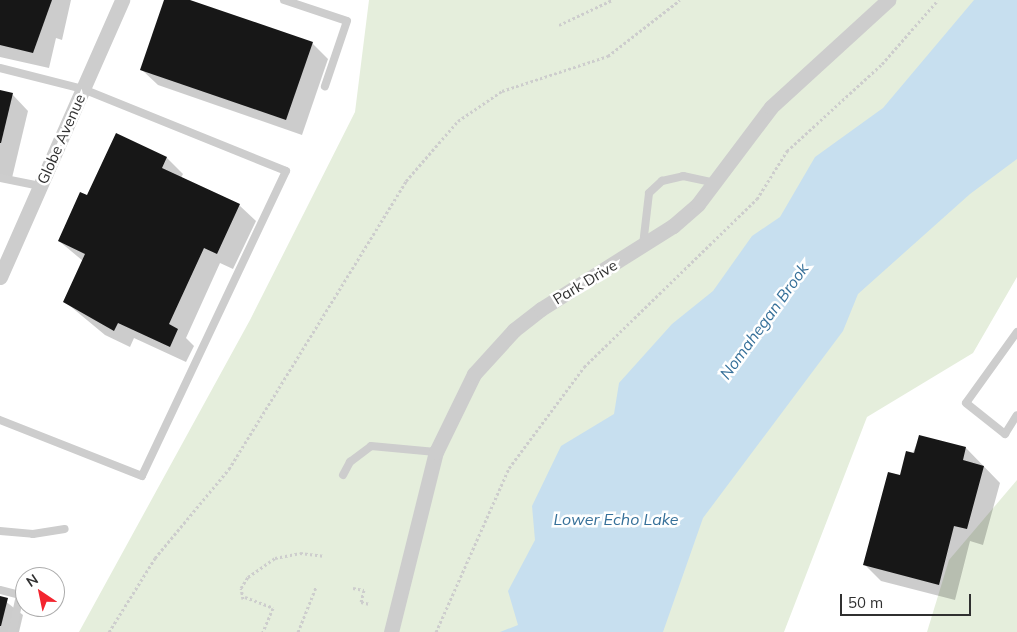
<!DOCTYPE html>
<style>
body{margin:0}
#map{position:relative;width:1017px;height:632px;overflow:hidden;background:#fff;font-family:Mulish,sans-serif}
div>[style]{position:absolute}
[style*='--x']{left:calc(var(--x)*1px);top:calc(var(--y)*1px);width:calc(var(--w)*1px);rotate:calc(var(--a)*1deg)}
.green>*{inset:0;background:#e5eedc}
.water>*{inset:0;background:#c7dfef}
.shadow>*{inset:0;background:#0003}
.building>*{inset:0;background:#171717}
.path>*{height:3px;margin-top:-1.5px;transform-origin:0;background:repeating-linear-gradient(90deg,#cdcdcd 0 2.5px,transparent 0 5px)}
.service>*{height:8px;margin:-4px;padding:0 4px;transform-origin:4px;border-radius:4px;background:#cdcdcd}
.minor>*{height:15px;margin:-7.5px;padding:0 7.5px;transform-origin:7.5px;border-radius:7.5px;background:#cdcdcd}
span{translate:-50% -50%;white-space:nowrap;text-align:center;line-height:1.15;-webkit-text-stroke:5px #fff;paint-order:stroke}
.street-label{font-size:15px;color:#303030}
.water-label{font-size:16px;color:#367099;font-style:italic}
.north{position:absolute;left:15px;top:567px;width:50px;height:50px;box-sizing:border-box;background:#fff;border:1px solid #acacac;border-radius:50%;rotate:326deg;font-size:14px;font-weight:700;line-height:20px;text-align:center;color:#303030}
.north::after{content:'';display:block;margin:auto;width:18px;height:22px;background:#f3252f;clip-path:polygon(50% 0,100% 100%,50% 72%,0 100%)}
.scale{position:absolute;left:840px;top:594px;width:131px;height:22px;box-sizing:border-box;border:2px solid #303030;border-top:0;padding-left:6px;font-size:15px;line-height:18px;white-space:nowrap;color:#303030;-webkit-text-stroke:4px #fff;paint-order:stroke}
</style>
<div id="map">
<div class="green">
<i style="clip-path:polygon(369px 0,1017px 0,1017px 277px,973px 353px,867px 417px,784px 632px,79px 632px,250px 320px,355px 112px)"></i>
<i style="clip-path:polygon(1017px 480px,1017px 632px,927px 632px,949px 560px)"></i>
</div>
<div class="water">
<i style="clip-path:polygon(974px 0,1017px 0,1017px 159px,970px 194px,858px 294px,843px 331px,703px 518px,663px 632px,500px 632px,518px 625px,508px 591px,535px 540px,532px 506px,561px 446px,614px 414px,619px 383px,672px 324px,713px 291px,752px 236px,780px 217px,815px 157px,883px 108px)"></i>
</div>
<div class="shadow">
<i style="clip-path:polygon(0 0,71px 0,62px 40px,56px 38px,49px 68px,0 57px)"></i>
<i style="clip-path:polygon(166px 0,187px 0,312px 43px,328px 59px,302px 135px,158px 85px,141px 69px)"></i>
<i style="clip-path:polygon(0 92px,12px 94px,28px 111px,12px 178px,0 175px)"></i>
<i style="clip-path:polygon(117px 135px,167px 158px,183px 174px,181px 178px,239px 205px,256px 221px,233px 269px,220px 263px,186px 338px,194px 346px,186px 362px,134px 338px,130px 347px,105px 335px,64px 301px,83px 261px,59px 241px,88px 197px)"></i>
<i style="clip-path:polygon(920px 436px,966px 448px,1000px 483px,983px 545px,970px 541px,955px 600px,881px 581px,865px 565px)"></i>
<i style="clip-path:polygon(0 597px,23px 615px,19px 632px,0 632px)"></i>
</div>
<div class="building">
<i style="clip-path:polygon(0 0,52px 0,33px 53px,0 45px)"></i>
<i style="clip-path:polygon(164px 0,190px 0,313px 42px,286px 120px,140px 70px)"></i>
<i style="clip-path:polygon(0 90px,13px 93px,1px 143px,0 143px)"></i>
<i style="clip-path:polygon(116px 133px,167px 157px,162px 168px,240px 204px,217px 254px,204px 248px,169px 324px,178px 329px,170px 347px,118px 323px,114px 331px,63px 302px,85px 254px,58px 241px,80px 192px,87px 195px)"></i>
<i style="clip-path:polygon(919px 435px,966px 447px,963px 460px,984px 466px,967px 529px,954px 526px,939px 585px,863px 565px,888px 472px,900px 475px,906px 451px,914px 453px)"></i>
<i style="clip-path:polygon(0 596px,8px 598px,1px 626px,0 626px)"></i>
</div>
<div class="path">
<i style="--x:559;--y:25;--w:59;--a:-25.3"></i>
<i style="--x:353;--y:588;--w:11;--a:10"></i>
<i style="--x:364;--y:590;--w:12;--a:104"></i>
<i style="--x:361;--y:602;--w:9;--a:13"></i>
<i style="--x:245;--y:597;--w:30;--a:21"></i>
<i style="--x:273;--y:608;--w:26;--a:113"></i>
<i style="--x:243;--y:599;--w:11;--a:-100"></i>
<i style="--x:241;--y:588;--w:13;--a:-58"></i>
<i style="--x:248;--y:577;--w:33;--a:-35"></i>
<i style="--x:275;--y:558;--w:25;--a:-11"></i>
<i style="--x:300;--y:553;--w:23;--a:7"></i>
<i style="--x:109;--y:632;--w:87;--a:-58.1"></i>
<i style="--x:155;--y:558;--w:116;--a:-50.3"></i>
<i style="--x:229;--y:469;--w:338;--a:-58.4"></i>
<i style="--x:406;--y:181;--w:79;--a:-49.1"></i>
<i style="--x:458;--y:121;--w:53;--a:-34.3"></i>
<i style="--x:502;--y:91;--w:112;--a:-18.3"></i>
<i style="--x:608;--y:56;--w:91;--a:-37.9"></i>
<i style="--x:298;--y:632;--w:48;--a:-68.2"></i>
<i style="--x:436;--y:632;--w:180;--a:-66"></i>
<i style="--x:509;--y:468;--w:126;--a:-53.4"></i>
<i style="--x:584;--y:367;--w:241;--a:-44.2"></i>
<i style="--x:757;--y:199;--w:57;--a:-58"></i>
<i style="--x:787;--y:151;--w:129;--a:-42.5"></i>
<i style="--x:882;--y:64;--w:85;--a:-48.8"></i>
</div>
<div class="service">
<i style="--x:284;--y:0;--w:66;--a:18.4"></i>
<i style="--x:347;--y:21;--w:69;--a:108.7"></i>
<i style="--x:0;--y:68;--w:86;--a:14.2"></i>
<i style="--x:83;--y:89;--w:219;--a:22"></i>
<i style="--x:286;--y:171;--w:337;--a:115.3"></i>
<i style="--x:142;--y:476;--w:153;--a:-158.5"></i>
<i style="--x:0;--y:178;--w:41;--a:11.3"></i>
<i style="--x:643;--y:245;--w:52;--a:-83.4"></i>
<i style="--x:649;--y:193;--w:18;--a:-43"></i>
<i style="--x:662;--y:181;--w:22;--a:-13"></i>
<i style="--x:683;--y:176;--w:33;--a:12"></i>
<i style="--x:1017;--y:332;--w:87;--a:125.7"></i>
<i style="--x:966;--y:403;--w:50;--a:38.5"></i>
<i style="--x:1005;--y:434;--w:22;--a:-58"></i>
<i style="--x:343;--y:475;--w:15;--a:-62"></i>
<i style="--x:350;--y:462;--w:26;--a:-37"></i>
<i style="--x:371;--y:446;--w:65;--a:5.3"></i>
<i style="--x:0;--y:531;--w:33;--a:5"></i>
<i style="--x:33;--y:534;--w:32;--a:-9"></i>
<i style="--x:0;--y:590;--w:21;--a:14"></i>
<i style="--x:20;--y:595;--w:38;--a:102"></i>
</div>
<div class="minor">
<i style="--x:0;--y:277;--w:303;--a:-66.2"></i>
<i style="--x:391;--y:632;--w:186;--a:-76"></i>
<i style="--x:436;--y:452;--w:87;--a:-64"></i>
<i style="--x:474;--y:374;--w:59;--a:-47.7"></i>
<i style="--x:514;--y:330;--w:34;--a:-38"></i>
<i style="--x:541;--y:309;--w:156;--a:-32.2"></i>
<i style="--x:673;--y:226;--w:33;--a:-41"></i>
<i style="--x:698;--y:204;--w:121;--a:-53"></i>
<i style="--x:771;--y:107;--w:159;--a:-42.4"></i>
</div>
<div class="street-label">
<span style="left:61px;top:139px;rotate:-66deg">Globe Avenue</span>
<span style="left:585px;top:282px;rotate:-31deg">Park Drive</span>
</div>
<div class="water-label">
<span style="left:764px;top:321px;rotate:-54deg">Nomahegan Brook</span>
<span style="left:616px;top:519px">Lower Echo Lake</span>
</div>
<div class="north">N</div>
<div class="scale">50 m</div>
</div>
